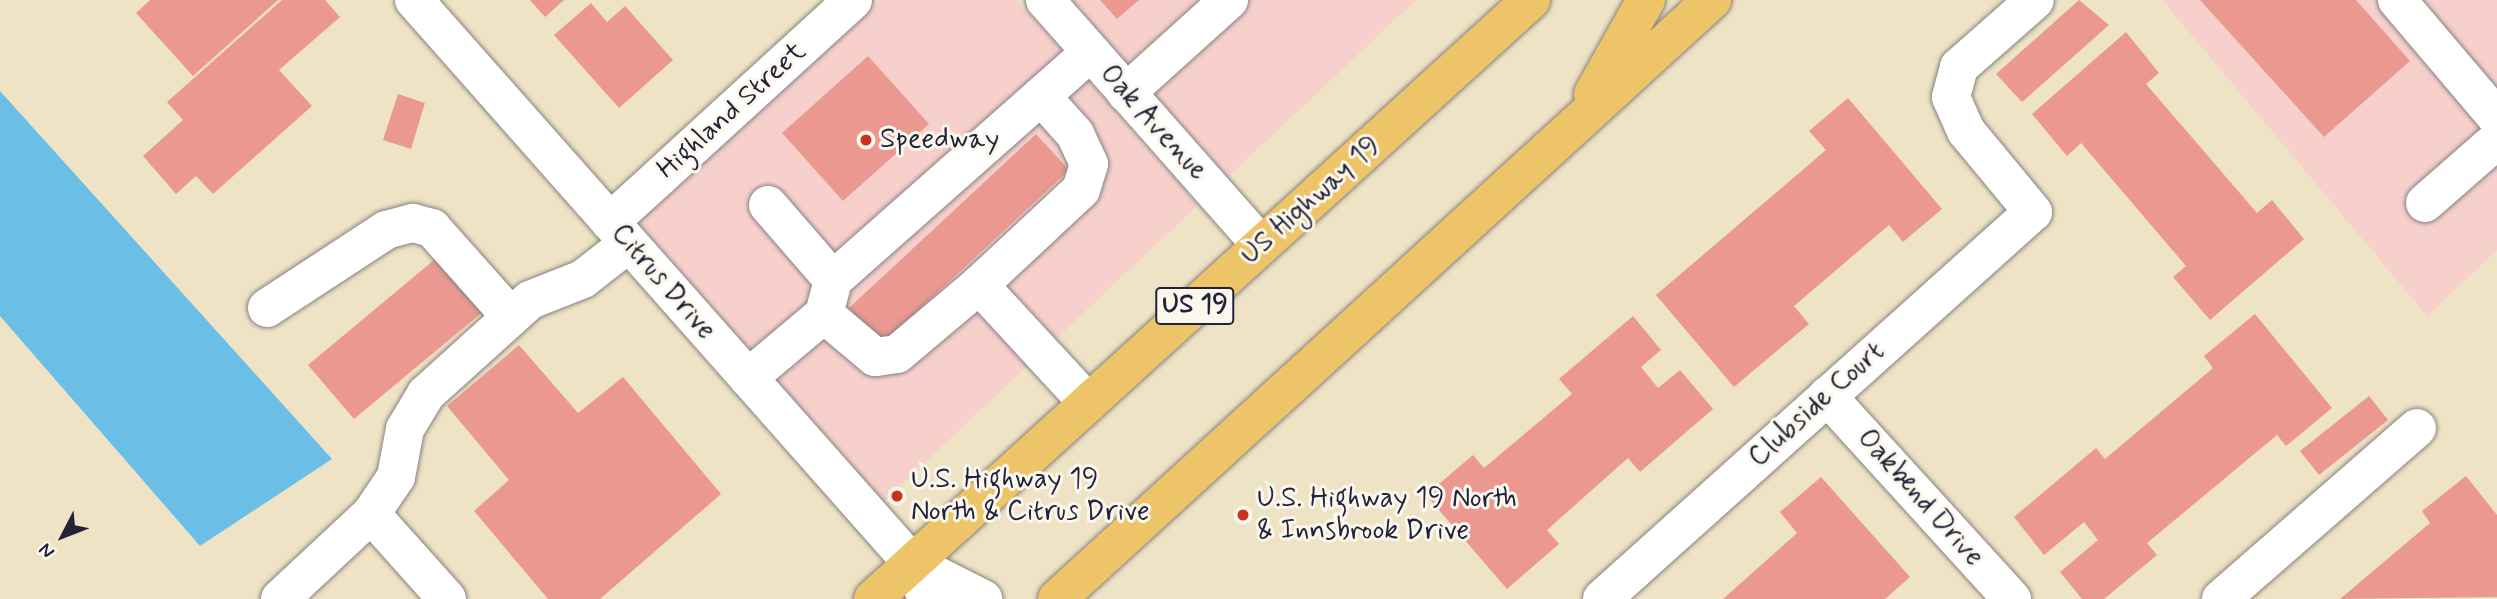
<!DOCTYPE html>
<style>
body{margin:0}
#map{position:relative;width:2497px;height:599px;overflow:hidden;background:#efe3c5;font-family:Mynerve,sans-serif}
div>[style]{position:absolute}
[style*='--x']{left:calc(var(--x)*1px);top:calc(var(--y)*1px);width:calc(var(--w)*1px);rotate:calc(var(--a)*1deg)}
.built>*{inset:0;background:#f7d0cc}
.water>*{inset:0;background:#6bbfe7}
.building>*{inset:0;background:#eb9890}
.roads{filter:drop-shadow(0 0 2px #888280) drop-shadow(0 0 2px #888280)}
.minor>*{height:38px;margin:-19px;padding:0 19px;transform-origin:19px;border-radius:19px;background:#fff}
.highway>*{height:38px;margin:-19px;padding:0 19px;transform-origin:19px;border-radius:19px;background:#eec469}
.dots>*{width:19px;height:19px;translate:-50% -50%;box-sizing:border-box;border:4px solid #fbf7ec;border-radius:50%}
span{translate:-50% -50%;white-space:nowrap;text-align:center;line-height:1.15;-webkit-text-stroke:6px #fbf7ec;paint-order:stroke}
.shield-label span{padding:2px 5px;background:#fbf7ec;border:2px solid;border-radius:5px;-webkit-text-stroke-width:0}
.shield-label{font-size:26px;color:#22223b;font-weight:700}
.street-label{font-size:28px;color:#22223b}
.poi-label{font-size:28px;color:#22223b}
.left{translate:0 -50%;text-align:left}
.north{position:absolute;left:28px;top:501px;width:70px;height:70px;-webkit-text-stroke:5px #fbf7ec;paint-order:stroke;rotate:228deg;font-size:19px;font-weight:700;line-height:28px;text-align:center;color:#22223b}
.north::after{content:'';display:block;margin:auto;width:24px;height:32px;background:#22223b;clip-path:polygon(50% 0,100% 100%,50% 72%,0 100%)}
</style>
<div id="map">
<div class="built">
<i style="clip-path:polygon(880px 0,1017px 0,1198px 205px,884px 501px,637px 222px)"></i>
<i style="clip-path:polygon(1072px 0,1416px 0,1228px 177px)"></i>
<i style="clip-path:polygon(2162px 0,2497px 0,2497px 250px,2427px 316px)"></i>
</div>
<div class="water">
<i style="clip-path:polygon(0 91px,332px 459px,200px 546px,0 316px)"></i>
</div>
<div class="building">
<i style="clip-path:polygon(150px 0,278px 0,193px 76px,136px 13px)"></i>
<i style="clip-path:polygon(282px 0,325px 0,340px 17px,279px 70px,312px 106px,213px 194px,196px 176px,176px 194px,143px 156px,183px 120px,167px 102px)"></i>
<i style="clip-path:polygon(530px 0,564px 0,545px 17px)"></i>
<i style="clip-path:polygon(1100px 0,1139px 0,1117px 19px)"></i>
<i style="clip-path:polygon(2079px 0,2109px 25px,2022px 102px,1996px 74px)"></i>
<i style="clip-path:polygon(2200px 0,2356px 0,2410px 61px,2324px 137px)"></i>
<i style="clip-path:polygon(591px 3px,607px 22px,625px 6px,673px 60px,619px 108px,554px 35px)"></i>
<i style="clip-path:polygon(2126px 32px,2159px 73px,2146px 84px,2257px 213px,2272px 200px,2304px 239px,2210px 320px,2173px 277px,2186px 266px,2081px 143px,2067px 156px,2032px 114px)"></i>
<i style="clip-path:polygon(868px 56px,929px 124px,843px 201px,782px 133px)"></i>
<i style="clip-path:polygon(398px 94px,425px 103px,411px 149px,383px 140px)"></i>
<i style="clip-path:polygon(1848px 98px,1942px 209px,1903px 242px,1889px 225px,1794px 306px,1809px 324px,1734px 387px,1656px 295px,1826px 150px,1809px 131px)"></i>
<i style="clip-path:polygon(1036px 134px,1069px 170px,882px 344px,849px 308px)"></i>
<i style="clip-path:polygon(440px 255px,485px 310px,354px 419px,308px 365px)"></i>
<i style="clip-path:polygon(2255px 314px,2332px 408px,2286px 446px,2277px 435px,2147px 543px,2157px 555px,2104px 599px,2082px 599px,2060px 572px,2098px 540px,2084px 522px,2044px 555px,2014px 517px,2096px 448px,2105px 459px,2213px 368px,2204px 356px)"></i>
<i style="clip-path:polygon(1633px 316px,1661px 350px,1641px 367px,1658px 388px,1680px 370px,1713px 409px,1640px 472px,1628px 458px,1547px 530px,1559px 544px,1507px 589px,1426px 495px,1473px 455px,1484px 468px,1572px 394px,1559px 379px)"></i>
<i style="clip-path:polygon(519px 345px,578px 413px,623px 377px,721px 494px,600px 599px,548px 599px,474px 511px,509px 480px,447px 406px)"></i>
<i style="clip-path:polygon(2369px 396px,2388px 420px,2319px 475px,2300px 451px)"></i>
<i style="clip-path:polygon(2466px 476px,2497px 515px,2497px 597px,2340px 599px,2430px 523px,2422px 511px)"></i>
<i style="clip-path:polygon(1821px 477px,1910px 577px,1885px 599px,1723px 599px,1797px 533px,1780px 512px)"></i>
</div>
<div class="roads">
<div class="minor">
<i style="--x:414;--y:0;--w:752;--a:48.51"></i>
<i style="--x:912;--y:563;--w:39;--a:67"></i>
<i style="--x:1045;--y:0;--w:327;--a:48.6"></i>
<i style="--x:2397;--y:0;--w:155;--a:49.7"></i>
<i style="--x:1126;--y:93;--w:139;--a:-42.1"></i>
<i style="--x:2425;--y:203;--w:96;--a:-41.2"></i>
<i style="--x:768;--y:205;--w:99;--a:49.1"></i>
<i style="--x:610;--y:222;--w:329;--a:-42.4"></i>
<i style="--x:979;--y:285;--w:139;--a:-43"></i>
<i style="--x:1081;--y:190;--w:27;--a:-73"></i>
<i style="--x:1089;--y:164;--w:33;--a:-115"></i>
<i style="--x:1075;--y:134;--w:51;--a:-131.8"></i>
<i style="--x:267;--y:308;--w:142;--a:-33.2"></i>
<i style="--x:386;--y:230;--w:28;--a:-15"></i>
<i style="--x:413;--y:223;--w:20;--a:15"></i>
<i style="--x:432;--y:228;--w:119;--a:48.4"></i>
<i style="--x:748;--y:378;--w:99;--a:-40.1"></i>
<i style="--x:1827;--y:396;--w:275;--a:47.7"></i>
<i style="--x:1088;--y:403;--w:161;--a:-132.7"></i>
<i style="--x:979;--y:285;--w:107;--a:139.9"></i>
<i style="--x:897;--y:354;--w:22;--a:172"></i>
<i style="--x:875;--y:357;--w:67;--a:-139.9"></i>
<i style="--x:824;--y:314;--w:35;--a:-75"></i>
<i style="--x:833;--y:280;--w:344;--a:-41.5"></i>
<i style="--x:371;--y:514;--w:114;--a:48.2"></i>
<i style="--x:912;--y:563;--w:80;--a:26.9"></i>
<i style="--x:280;--y:599;--w:125;--a:-43"></i>
<i style="--x:371;--y:514;--w:45;--a:-56"></i>
<i style="--x:396;--y:477;--w:49;--a:-79.4"></i>
<i style="--x:405;--y:429;--w:41;--a:-59"></i>
<i style="--x:426;--y:394;--w:140;--a:-42.1"></i>
<i style="--x:530;--y:300;--w:57;--a:-21.6"></i>
<i style="--x:583;--y:279;--w:58;--a:-38"></i>
<i style="--x:1602;--y:599;--w:579;--a:-41.92"></i>
<i style="--x:2033;--y:212;--w:105;--a:-129.6"></i>
<i style="--x:1966;--y:131;--w:37;--a:-114"></i>
<i style="--x:1951;--y:97;--w:31;--a:-75"></i>
<i style="--x:1959;--y:67;--w:101;--a:-41.4"></i>
<i style="--x:2221;--y:599;--w:260;--a:-41.1"></i>
</div>
<div class="highway">
<i style="--x:1593;--y:94;--w:108;--a:-60.6"></i>
<i style="--x:873;--y:599;--w:890;--a:-42.31"></i>
<i style="--x:1057;--y:599;--w:888;--a:-42.44"></i>
</div>
</div>
<div class="dots">
<i style="left:866px;top:140px;background:#c8321e"></i>
<i style="left:897px;top:496px;background:#c8321e"></i>
<i style="left:1243px;top:515px;background:#c8321e"></i>
</div>
<div class="shield-label">
<span style="left:1195px;top:306px">US 19</span>
</div>
<div class="street-label">
<span style="left:732px;top:111px;rotate:-42deg">Highland Street</span>
<span style="left:1153px;top:123px;rotate:48deg">Oak Avenue</span>
<span style="left:1311px;top:201px;rotate:-42deg">US Highway 19</span>
<span style="left:663px;top:282px;rotate:49deg">Citrus Drive</span>
<span style="left:1817px;top:405px;rotate:-42deg">Clubside Court</span>
<span style="left:1920px;top:498px;rotate:48deg">Oakbend Drive</span>
</div>
<div class="poi-label">
<span class="left" style="left:880px;top:140px">Speedway</span>
<span class="left" style="left:911px;top:496px">U.S. Highway 19<br>North &amp; Citrus Drive</span>
<span class="left" style="left:1257px;top:515px">U.S. Highway 19 North<br>&amp; Innsbrook Drive</span>
</div>
<div class="north">N</div>
</div>
